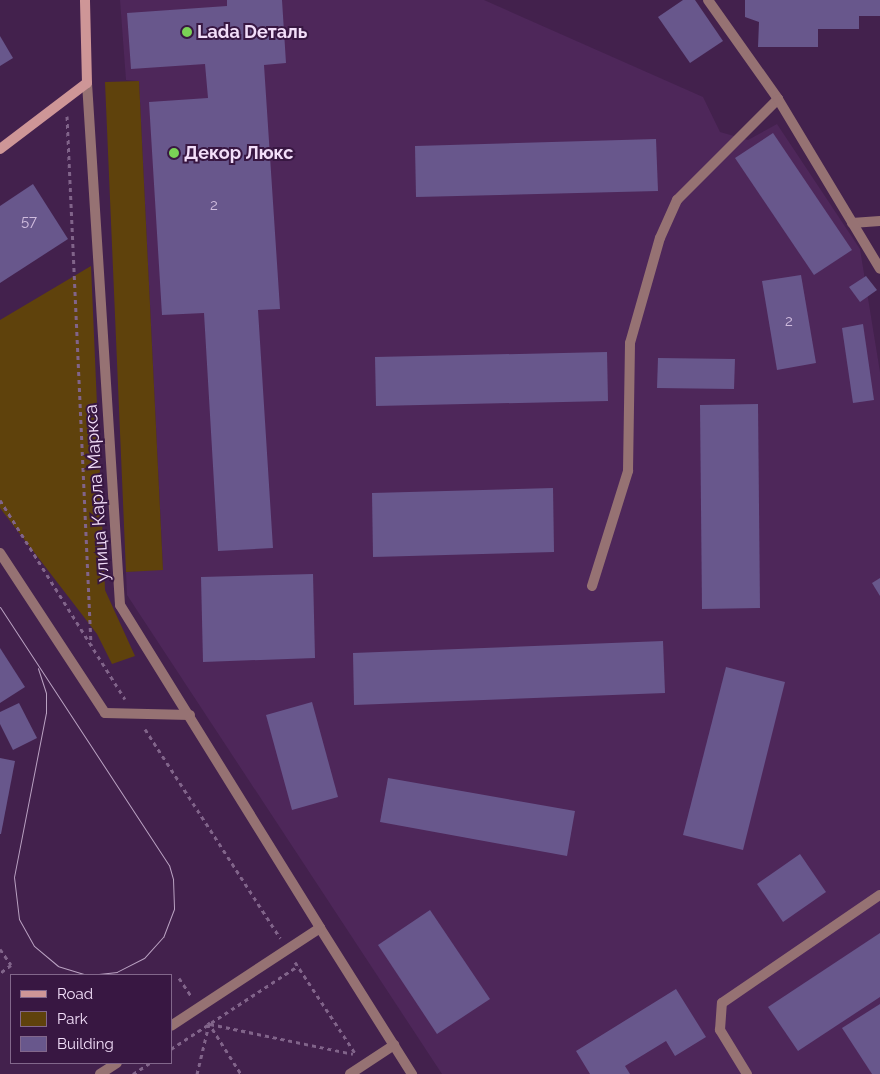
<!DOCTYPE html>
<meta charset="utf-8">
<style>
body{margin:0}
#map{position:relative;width:880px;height:1074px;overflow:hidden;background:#43214d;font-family:Raleway,sans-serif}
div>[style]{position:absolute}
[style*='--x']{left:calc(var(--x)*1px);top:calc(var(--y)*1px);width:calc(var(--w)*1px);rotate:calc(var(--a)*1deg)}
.built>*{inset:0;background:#4e275a}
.green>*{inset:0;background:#5f420c}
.building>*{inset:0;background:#68578c}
.path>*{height:3px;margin-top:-1.5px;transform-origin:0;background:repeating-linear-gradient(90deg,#81648a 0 4px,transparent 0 8px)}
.lane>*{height:10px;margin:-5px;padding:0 5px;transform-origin:5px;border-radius:5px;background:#967273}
.street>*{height:10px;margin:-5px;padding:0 5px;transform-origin:5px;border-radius:5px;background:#967273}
.secondary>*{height:10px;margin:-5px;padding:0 5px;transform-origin:5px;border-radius:5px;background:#ce9697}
.tram>*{height:1px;margin:-0.5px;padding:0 0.5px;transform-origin:0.5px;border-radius:0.5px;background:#baa2c2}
.dots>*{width:14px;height:14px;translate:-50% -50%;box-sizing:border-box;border:2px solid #381742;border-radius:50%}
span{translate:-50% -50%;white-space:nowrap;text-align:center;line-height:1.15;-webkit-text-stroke:4px #381742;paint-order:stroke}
.number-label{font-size:15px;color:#d0bcde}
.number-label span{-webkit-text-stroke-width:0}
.poi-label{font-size:18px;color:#f2def9;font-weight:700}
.left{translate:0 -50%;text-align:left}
.street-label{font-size:18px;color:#f2def9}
.legend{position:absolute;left:10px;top:974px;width:162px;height:90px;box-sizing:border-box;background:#381742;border:1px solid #82678b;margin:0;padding:6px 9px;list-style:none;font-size:15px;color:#f2def9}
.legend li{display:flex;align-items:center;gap:10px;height:25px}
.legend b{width:25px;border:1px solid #82678b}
</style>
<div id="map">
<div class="built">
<i style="clip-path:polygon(120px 0,484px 0,703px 97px,720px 132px,748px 140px,777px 124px,860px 249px,880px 372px,880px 1074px,442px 1074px,127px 595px,126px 572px,163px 569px,139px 81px,126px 80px)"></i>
</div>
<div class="green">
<i style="clip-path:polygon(139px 81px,163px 570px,126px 572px,105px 82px)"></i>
<i style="clip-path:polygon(91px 266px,105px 590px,135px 656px,112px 664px,97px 634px,0 508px,0 320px)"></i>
</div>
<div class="building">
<i style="clip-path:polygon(227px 0,282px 0,286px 63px,264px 65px,280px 309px,258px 310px,273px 548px,218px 551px,204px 313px,162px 315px,149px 102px,208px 98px,205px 64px,131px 69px,127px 13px,227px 6px)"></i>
<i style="clip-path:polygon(683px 0,695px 0,723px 41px,690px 63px,658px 17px)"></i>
<i style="clip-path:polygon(745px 0,880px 0,880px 16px,859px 16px,859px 29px,818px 29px,818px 47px,758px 47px,759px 22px,745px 17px)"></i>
<i style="clip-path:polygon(0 36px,13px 58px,0 66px)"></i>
<i style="clip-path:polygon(773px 133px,852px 250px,814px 275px,735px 158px)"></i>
<i style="clip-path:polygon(656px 139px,658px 191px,416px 197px,415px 146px)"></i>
<i style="clip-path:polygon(33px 184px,68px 239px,0 283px,0 206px)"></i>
<i style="clip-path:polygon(801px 275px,816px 363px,777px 370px,762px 281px)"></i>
<i style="clip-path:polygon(866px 276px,877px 290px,860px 302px,849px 287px)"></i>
<i style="clip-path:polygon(863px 324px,874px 400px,853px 403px,842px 328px)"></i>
<i style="clip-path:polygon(607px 352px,608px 401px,376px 406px,375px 357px)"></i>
<i style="clip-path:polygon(658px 358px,735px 359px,734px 389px,657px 388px)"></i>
<i style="clip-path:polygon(758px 404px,760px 608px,702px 609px,700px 405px)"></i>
<i style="clip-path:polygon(553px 488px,554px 552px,373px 557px,372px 493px)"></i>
<i style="clip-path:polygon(313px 574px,315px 658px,203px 662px,201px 577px)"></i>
<i style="clip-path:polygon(880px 578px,880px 596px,872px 583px)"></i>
<i style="clip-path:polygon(663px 641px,665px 693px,354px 705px,353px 653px)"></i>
<i style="clip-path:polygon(0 648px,25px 687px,0 703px)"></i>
<i style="clip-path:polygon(726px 667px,785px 682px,743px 850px,683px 835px)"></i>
<i style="clip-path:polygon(312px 702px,338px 797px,292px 810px,266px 715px)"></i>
<i style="clip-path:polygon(19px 703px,37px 738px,13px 750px,0 724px,0 712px)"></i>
<i style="clip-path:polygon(0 758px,15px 761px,1px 834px,0 834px)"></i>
<i style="clip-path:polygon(388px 778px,575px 811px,567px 856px,380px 822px)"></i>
<i style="clip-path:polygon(800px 854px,826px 892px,783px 922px,757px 884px)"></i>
<i style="clip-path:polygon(430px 910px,490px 999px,437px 1034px,378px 945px)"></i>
<i style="clip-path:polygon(880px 933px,880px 997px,798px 1051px,768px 1007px)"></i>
<i style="clip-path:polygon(676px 989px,706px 1037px,675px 1056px,666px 1041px,625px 1066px,630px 1074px,590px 1074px,576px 1051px)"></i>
<i style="clip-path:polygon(880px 1004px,880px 1074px,872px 1074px,842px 1028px)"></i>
</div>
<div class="path">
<i style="--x:67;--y:116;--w:529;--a:87.4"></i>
<i style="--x:0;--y:500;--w:235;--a:57.9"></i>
<i style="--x:145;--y:729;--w:249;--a:57.1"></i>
<i style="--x:0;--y:949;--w:19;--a:55"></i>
<i style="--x:11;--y:965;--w:14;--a:144"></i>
<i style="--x:295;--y:962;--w:109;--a:56.6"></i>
<i style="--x:179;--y:978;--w:22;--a:56"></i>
<i style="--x:208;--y:1022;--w:62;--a:57.6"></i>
<i style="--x:210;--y:1024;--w:146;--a:11.8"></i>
<i style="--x:171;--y:1049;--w:152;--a:-33.2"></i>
<i style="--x:133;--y:1074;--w:20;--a:-33"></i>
<i style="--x:197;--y:1074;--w:51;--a:-76.5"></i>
</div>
<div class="lane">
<i style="--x:852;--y:223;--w:28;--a:-4"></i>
<i style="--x:592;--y:586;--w:121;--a:-72.6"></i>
<i style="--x:628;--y:471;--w:128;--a:-89.1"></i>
<i style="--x:630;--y:343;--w:109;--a:-74.1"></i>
<i style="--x:660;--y:238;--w:42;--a:-65.9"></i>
<i style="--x:677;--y:200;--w:143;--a:-45"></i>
<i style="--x:320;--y:928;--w:173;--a:57.8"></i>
<i style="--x:350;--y:1074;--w:53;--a:-33.4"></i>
<i style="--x:747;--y:1074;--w:52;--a:-121.5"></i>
<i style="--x:720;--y:1030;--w:27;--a:-86"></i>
<i style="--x:722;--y:1003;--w:191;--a:-34.4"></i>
</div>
<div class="street">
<i style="--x:708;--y:0;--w:121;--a:54.7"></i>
<i style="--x:778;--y:99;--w:198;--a:59"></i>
<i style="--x:87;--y:83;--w:523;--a:86.38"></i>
<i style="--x:120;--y:605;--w:380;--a:58.2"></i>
<i style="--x:320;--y:928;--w:178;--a:146.7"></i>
<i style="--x:0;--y:553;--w:191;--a:56.7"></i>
<i style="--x:105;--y:713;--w:85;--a:1.3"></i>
<i style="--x:100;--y:1074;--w:20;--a:-33"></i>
</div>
<div class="secondary">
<i style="--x:0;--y:149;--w:109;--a:-37.2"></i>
<i style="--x:87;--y:83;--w:83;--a:-91.4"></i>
</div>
<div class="tram">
<i style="--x:0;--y:607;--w:308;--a:56.8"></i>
<i style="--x:169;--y:865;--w:15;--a:74"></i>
<i style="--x:173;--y:879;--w:30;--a:88"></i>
<i style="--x:174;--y:909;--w:30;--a:111"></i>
<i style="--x:163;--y:937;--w:28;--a:132"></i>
<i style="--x:144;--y:958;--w:30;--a:153"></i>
<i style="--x:117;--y:972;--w:30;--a:174"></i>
<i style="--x:87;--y:975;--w:30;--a:-163"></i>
<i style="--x:58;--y:966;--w:31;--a:-140"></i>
<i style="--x:34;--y:946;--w:31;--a:-119"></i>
<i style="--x:19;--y:919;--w:42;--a:-96.8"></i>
<i style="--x:14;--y:877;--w:167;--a:-79"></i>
<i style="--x:46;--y:713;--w:20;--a:-90"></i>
<i style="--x:46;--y:693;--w:26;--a:-108"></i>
</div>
<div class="dots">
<i style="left:187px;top:32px;background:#7ad156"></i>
<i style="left:174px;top:153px;background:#7ad156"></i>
</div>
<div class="number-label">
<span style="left:214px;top:206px">2</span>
<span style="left:29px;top:222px">57</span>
<span style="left:789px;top:322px">2</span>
</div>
<div class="poi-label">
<span class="left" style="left:197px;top:32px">Lada Dеталь</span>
<span class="left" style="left:184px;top:153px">Декор Люкс</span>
</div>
<div class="street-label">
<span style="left:97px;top:493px;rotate:-94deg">улица Карла Маркса</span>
</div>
<ul class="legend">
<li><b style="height:6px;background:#ce9697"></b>Road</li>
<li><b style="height:14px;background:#5f420c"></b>Park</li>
<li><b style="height:14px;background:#68578c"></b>Building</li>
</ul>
</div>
